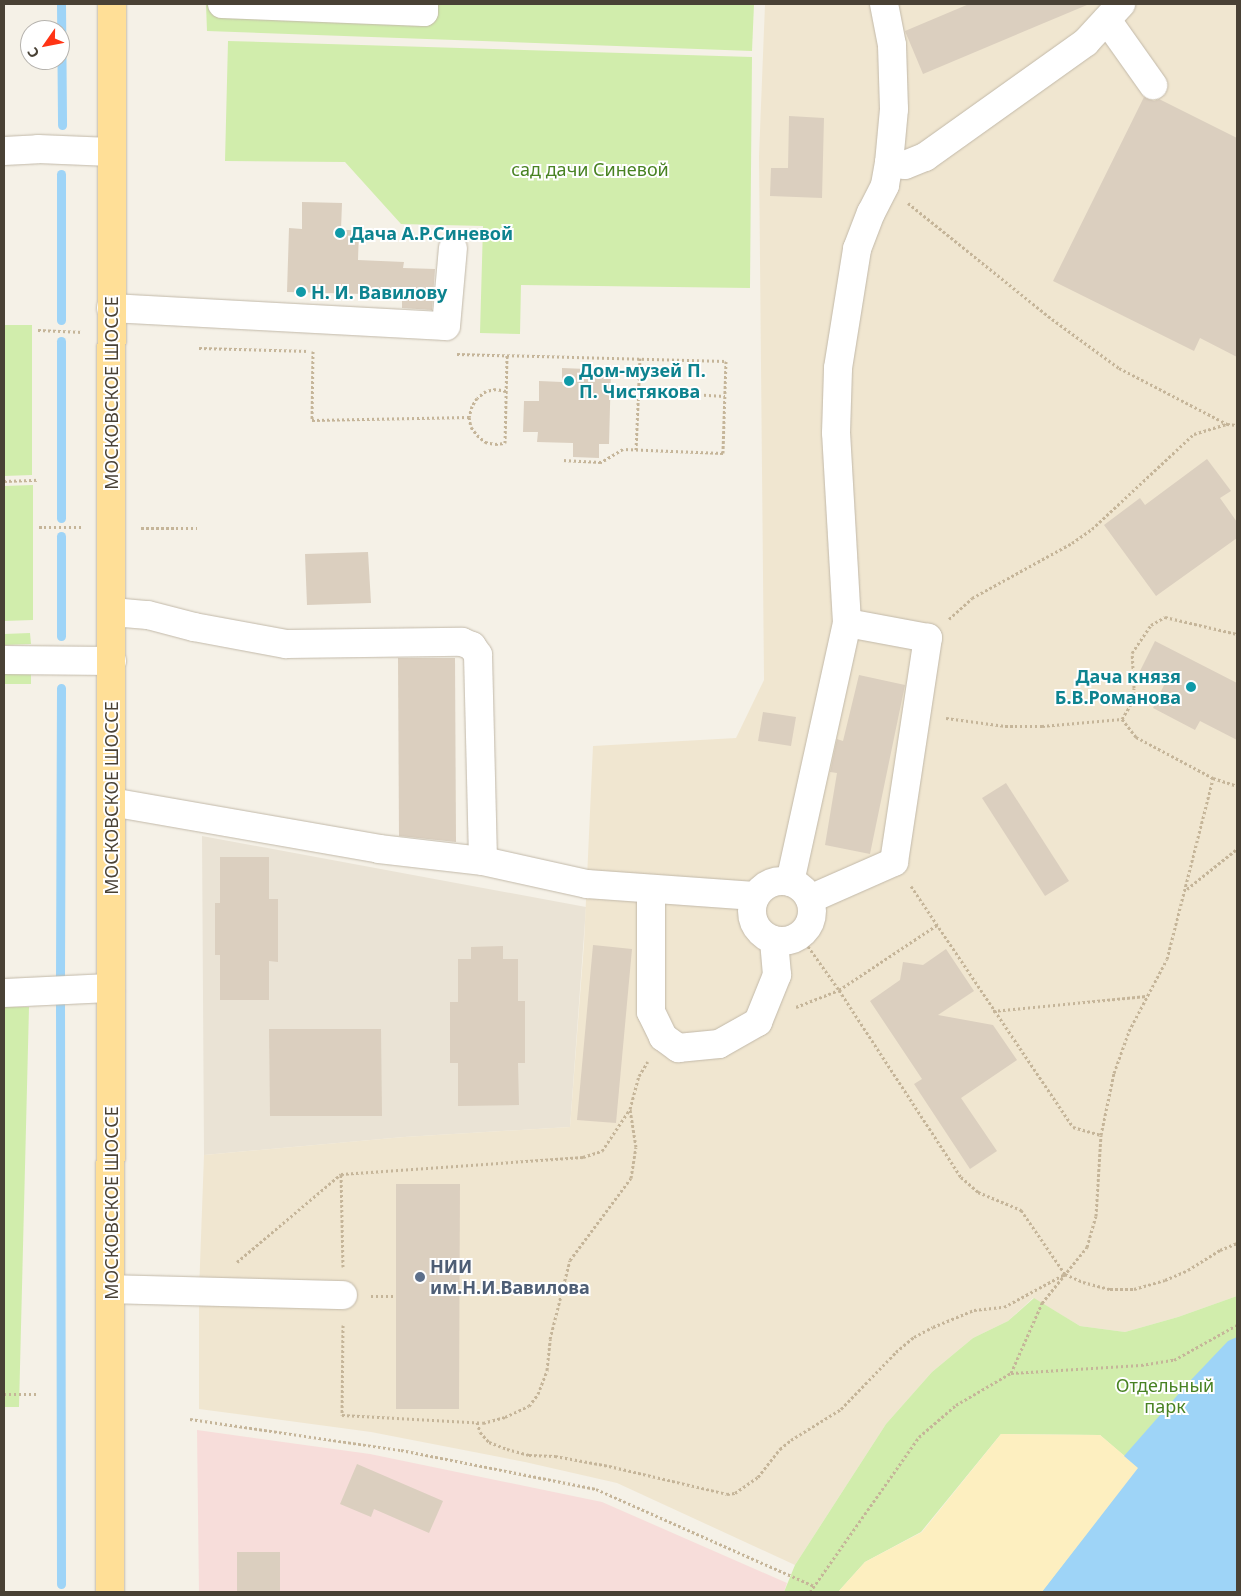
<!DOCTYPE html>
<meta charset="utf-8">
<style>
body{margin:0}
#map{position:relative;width:1241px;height:1596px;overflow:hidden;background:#f5f1e7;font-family:"Noto Sans",sans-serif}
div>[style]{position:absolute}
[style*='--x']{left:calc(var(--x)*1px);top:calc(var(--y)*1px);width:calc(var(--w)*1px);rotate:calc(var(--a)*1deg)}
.residential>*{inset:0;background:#eae3d5}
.education>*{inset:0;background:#f0e6d0}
.medical>*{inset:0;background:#f7ddda}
.green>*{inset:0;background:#d1edac}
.sand>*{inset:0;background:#fdefc0}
.water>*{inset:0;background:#9ed4f7}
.stream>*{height:9px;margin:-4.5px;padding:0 4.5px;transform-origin:4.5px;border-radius:4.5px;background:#9ed4f7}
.building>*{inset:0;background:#dbcfbf}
.path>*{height:3px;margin-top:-1.5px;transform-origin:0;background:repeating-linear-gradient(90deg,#c5b599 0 2.5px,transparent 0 5px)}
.roads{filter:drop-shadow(0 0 1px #c2b9a9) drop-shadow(0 0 1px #c2b9a9)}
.minor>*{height:28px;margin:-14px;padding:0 14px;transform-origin:14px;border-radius:14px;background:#fff}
.minor>.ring{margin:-14px;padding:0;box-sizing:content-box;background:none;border:28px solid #fff;border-radius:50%}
.major>*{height:28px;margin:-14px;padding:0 14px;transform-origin:14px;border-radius:14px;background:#ffdf97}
.dots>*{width:14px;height:14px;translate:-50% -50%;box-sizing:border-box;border:2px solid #fff;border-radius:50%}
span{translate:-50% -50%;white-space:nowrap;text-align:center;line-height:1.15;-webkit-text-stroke:4px #fff;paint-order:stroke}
.park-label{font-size:18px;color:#488222}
.culture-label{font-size:18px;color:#0d838f;font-weight:700}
.left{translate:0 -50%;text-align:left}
.right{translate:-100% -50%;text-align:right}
.street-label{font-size:18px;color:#494135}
.service-label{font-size:18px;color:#4e5e75;font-weight:700}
.frame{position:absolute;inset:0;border:5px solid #494135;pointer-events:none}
.north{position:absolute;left:20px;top:20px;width:50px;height:50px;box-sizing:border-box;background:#fff;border:1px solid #b6b3ae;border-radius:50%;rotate:237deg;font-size:14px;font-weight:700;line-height:20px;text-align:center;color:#494135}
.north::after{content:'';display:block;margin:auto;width:18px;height:22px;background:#ff3415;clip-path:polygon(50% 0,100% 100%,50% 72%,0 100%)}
</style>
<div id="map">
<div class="residential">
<i style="clip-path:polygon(202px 836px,586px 907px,570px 1127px,404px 1137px,204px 1155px)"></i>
</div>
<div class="education">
<i style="clip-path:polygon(765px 4px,1237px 4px,1237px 1296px,1178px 1317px,1125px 1332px,1080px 1326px,1033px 1298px,1008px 1321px,973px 1338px,932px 1372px,886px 1424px,795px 1565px,617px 1483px,525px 1462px,371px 1432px,199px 1409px,199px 1292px,204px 1155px,404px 1137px,570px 1127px,584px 944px,593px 746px,736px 738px,764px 680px,759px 156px)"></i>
</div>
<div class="medical">
<i style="clip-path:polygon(197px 1430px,370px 1454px,602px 1502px,787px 1583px,784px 1592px,199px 1592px)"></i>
</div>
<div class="green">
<i style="clip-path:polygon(206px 4px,754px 4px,752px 51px,207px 31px)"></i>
<i style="clip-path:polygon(228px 41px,752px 57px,750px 288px,521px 285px,520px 334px,480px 333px,483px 226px,401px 224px,345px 162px,225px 161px)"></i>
<i style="clip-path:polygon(4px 325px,32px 325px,32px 475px,4px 476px)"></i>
<i style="clip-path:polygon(33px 485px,33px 620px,4px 621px,4px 486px)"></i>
<i style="clip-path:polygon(30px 633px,31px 644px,4px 645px,4px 634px)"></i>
<i style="clip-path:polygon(4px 674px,31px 674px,31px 684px,4px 684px)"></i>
<i style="clip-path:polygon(4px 1007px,29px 1007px,19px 1407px,4px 1407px)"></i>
<i style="clip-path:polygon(1237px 1296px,1237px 1592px,1042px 1592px,1138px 1468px,1100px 1435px,1001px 1434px,921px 1532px,865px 1562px,838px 1592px,784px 1592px,795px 1565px,886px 1424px,932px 1372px,973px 1338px,1008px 1321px,1034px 1298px,1080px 1326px,1125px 1332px,1178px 1317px)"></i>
</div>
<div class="sand">
<i style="clip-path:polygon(1001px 1434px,1100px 1435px,1139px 1468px,1042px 1592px,838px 1592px,865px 1562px,922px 1532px)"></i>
</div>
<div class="water">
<i style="clip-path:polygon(1237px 1337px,1237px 1592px,1042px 1592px,1138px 1468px,1124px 1456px,1189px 1382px,1228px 1341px)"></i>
</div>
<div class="stream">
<i style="--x:61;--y:4;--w:121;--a:89.5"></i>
<i style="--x:61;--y:320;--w:146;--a:-90"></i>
<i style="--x:61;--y:341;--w:177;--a:90"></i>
<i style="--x:61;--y:636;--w:100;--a:-90"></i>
<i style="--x:60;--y:977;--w:289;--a:-89.8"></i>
<i style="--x:60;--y:1000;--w:584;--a:89.9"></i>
</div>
<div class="building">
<i style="clip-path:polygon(969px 4px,1087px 4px,1087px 5px,923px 74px,905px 31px)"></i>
<i style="clip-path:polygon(1144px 97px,1154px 101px,1159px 99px,1237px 138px,1237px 357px,1200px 338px,1194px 351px,1053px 281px)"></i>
<i style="clip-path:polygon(789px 116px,824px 118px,822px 198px,770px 196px,771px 168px,788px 168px)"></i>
<i style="clip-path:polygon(302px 202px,342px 203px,341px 230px,359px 230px,358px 260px,404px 262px,403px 268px,435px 269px,432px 310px,402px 308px,402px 295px,287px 292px,289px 228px,302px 229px)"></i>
<i style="clip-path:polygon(562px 368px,611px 370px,609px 444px,599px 444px,599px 458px,573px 457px,573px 443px,537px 442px,538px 432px,523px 432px,524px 401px,539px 401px,539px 381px,562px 382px)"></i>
<i style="clip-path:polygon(1207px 459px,1231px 491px,1220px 498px,1237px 522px,1237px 538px,1156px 596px,1104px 525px,1140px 498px,1145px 505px)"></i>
<i style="clip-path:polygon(368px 552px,371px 603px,307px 605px,305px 554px)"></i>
<i style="clip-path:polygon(1155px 641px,1237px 683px,1237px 740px,1200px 721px,1195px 730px,1153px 708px,1165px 683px,1140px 671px)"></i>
<i style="clip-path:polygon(398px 658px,455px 658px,456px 842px,399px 836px)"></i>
<i style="clip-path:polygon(859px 675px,905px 685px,870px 854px,825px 845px,837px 773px,830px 772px,837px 739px,843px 741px)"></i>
<i style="clip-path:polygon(763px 712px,796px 717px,791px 746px,758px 741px)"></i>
<i style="clip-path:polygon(1006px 783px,1069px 881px,1045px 896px,982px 798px)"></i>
<i style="clip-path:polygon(220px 857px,269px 857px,269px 899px,278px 899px,278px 962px,269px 961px,269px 1000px,220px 1000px,220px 955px,215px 955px,215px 903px,220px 903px)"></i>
<i style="clip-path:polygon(593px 945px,632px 949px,616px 1123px,577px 1120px)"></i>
<i style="clip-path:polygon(503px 946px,503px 959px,518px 959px,518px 1001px,525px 1001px,525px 1063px,518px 1063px,519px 1105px,458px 1106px,458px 1063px,450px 1063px,450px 1002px,458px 1002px,458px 959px,471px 959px,471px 947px)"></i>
<i style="clip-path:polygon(946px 949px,974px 991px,938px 1015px,993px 1025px,1017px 1060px,961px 1098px,997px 1151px,970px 1169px,914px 1084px,922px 1079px,870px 1001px,900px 980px,903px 962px,923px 965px)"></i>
<i style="clip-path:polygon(269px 1029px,381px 1029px,382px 1116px,270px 1116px)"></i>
<i style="clip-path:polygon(396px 1184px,460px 1184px,459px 1409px,396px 1409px)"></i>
<i style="clip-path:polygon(357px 1464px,443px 1501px,429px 1533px,374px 1509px,371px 1517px,340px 1504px)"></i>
<i style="clip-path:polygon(237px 1552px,280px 1552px,280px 1592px,237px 1592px)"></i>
</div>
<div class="path">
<i style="--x:908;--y:203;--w:185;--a:38.9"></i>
<i style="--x:1052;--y:319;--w:83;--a:36.2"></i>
<i style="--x:1119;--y:368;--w:122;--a:27.4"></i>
<i style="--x:38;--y:330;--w:45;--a:2.5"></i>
<i style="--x:199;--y:348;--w:110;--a:1.6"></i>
<i style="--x:313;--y:351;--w:69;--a:90.8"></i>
<i style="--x:312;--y:420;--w:157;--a:-1.1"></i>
<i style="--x:457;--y:354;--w:269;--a:1.5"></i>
<i style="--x:726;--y:361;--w:92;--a:91.9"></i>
<i style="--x:723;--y:453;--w:100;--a:-177.7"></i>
<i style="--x:623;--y:449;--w:26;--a:149"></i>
<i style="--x:601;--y:462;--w:39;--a:-177"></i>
<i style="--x:506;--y:391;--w:10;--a:-169"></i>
<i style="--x:496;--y:389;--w:10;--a:169"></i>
<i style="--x:486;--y:391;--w:11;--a:142"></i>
<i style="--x:477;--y:398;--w:9;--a:122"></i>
<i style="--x:472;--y:406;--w:11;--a:105"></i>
<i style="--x:469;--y:417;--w:10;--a:79"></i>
<i style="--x:471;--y:427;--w:10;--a:53"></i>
<i style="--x:477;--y:435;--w:11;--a:41"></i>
<i style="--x:485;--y:442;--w:10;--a:11"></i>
<i style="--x:495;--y:444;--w:10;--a:-6"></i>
<i style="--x:505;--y:443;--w:88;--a:-88.7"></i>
<i style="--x:639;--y:391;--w:86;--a:3.3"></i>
<i style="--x:636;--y:450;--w:92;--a:-87.5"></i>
<i style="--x:4;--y:481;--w:35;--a:-2"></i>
<i style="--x:39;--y:527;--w:44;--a:0"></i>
<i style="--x:141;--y:528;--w:56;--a:0"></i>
<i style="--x:949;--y:619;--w:31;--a:-42"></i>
<i style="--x:972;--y:598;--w:114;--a:-28.8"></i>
<i style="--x:1072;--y:543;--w:24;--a:-35"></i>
<i style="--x:1092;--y:529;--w:139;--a:-43"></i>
<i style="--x:1194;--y:434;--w:34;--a:-17"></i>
<i style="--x:1227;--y:424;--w:10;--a:6"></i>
<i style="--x:946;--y:718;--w:60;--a:7.7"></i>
<i style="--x:1005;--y:726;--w:37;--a:0"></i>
<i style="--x:1042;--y:726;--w:80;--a:-5"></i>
<i style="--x:1122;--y:719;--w:23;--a:52"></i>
<i style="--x:1136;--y:737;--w:87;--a:28"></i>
<i style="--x:1213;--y:778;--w:25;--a:18"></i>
<i style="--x:1122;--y:719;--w:17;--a:-59"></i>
<i style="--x:1131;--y:704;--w:16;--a:-79"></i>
<i style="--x:1134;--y:688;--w:35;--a:-93"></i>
<i style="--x:1132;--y:653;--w:34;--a:-56"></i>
<i style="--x:1151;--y:625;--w:16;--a:-30"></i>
<i style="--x:1165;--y:617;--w:74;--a:13.3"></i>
<i style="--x:911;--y:886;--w:290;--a:56.1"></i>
<i style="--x:1073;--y:1127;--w:29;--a:16"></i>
<i style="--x:1187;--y:889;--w:64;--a:-38.7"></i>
<i style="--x:805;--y:942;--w:59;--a:54.7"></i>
<i style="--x:839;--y:990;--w:223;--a:56.9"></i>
<i style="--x:961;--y:1177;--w:23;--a:41"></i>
<i style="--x:978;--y:1192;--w:47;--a:22.7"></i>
<i style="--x:1021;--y:1210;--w:78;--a:55.5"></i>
<i style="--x:796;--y:1007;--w:46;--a:-21.6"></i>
<i style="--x:839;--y:990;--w:118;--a:-33.6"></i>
<i style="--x:993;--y:1011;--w:154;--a:-5.6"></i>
<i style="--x:237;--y:1262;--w:136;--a:-40.2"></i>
<i style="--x:343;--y:1267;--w:93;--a:-91.2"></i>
<i style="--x:341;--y:1174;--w:243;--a:-4"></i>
<i style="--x:583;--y:1157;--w:20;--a:-18"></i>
<i style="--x:602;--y:1151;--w:50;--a:-56.3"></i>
<i style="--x:630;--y:1109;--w:34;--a:-75"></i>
<i style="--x:639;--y:1076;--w:17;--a:-59"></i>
<i style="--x:371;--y:1296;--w:25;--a:0"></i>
<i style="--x:343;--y:1325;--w:90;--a:90.6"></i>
<i style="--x:342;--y:1415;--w:141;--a:3.2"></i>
<i style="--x:483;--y:1423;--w:23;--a:-15"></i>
<i style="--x:505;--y:1417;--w:26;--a:-25"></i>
<i style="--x:529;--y:1406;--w:15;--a:-53"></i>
<i style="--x:538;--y:1394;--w:26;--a:-69"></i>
<i style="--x:547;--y:1370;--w:31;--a:-84"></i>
<i style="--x:550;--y:1339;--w:81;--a:-75.8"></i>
<i style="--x:570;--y:1260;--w:102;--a:-53.4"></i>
<i style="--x:631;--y:1178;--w:31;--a:-81"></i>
<i style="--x:636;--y:1147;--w:38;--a:-99"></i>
<i style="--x:1011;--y:1373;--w:77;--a:-66.1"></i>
<i style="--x:1042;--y:1303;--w:72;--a:-51.2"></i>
<i style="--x:1087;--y:1247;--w:32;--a:-74"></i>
<i style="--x:1096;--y:1216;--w:81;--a:-86.5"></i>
<i style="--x:1101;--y:1135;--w:63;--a:-78.2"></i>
<i style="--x:1114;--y:1073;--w:45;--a:-70.3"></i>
<i style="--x:1129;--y:1031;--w:81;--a:-62.2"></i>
<i style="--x:1167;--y:959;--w:187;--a:-75.7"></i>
<i style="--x:4;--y:1394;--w:33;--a:0"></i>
<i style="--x:190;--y:1419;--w:213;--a:8.4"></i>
<i style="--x:401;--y:1450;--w:199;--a:11.3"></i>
<i style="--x:596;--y:1489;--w:239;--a:24"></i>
<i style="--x:477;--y:1422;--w:10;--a:73"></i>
<i style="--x:480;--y:1432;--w:13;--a:48"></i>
<i style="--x:489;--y:1442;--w:19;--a:21"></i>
<i style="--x:507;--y:1449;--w:23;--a:15"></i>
<i style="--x:529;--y:1455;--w:26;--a:2"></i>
<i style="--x:555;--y:1456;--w:55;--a:10.5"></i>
<i style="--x:609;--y:1466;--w:121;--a:13.3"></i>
<i style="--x:727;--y:1494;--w:8;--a:-7"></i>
<i style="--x:735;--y:1493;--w:28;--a:-35"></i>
<i style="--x:758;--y:1477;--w:36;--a:-52"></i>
<i style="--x:780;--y:1449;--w:14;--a:-39"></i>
<i style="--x:791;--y:1440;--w:59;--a:-31.8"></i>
<i style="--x:841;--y:1409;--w:79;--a:-46"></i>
<i style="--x:896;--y:1352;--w:23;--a:-40"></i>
<i style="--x:914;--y:1337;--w:21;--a:-28"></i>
<i style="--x:933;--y:1327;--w:44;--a:-22.5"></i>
<i style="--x:974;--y:1310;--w:30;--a:-6"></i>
<i style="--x:1004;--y:1307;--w:69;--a:-28.4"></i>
<i style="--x:1065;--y:1274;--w:20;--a:24"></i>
<i style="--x:1083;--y:1282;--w:28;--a:15"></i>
<i style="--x:1110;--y:1289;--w:24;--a:0"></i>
<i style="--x:1134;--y:1289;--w:32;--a:-16"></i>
<i style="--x:1165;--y:1280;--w:25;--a:-23"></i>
<i style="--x:1188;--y:1270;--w:38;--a:-32"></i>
<i style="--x:1220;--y:1250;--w:18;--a:-22"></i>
<i style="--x:810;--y:1592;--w:189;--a:-54.9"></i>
<i style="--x:919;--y:1437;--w:49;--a:-40.9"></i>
<i style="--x:956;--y:1405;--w:64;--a:-30.2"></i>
<i style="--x:1011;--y:1373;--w:130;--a:-3.5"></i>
<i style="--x:1141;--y:1365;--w:33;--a:-9"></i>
<i style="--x:1174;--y:1360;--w:72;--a:-29.1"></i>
</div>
<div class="roads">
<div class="minor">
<i style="--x:222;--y:4;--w:202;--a:2.3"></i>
<i style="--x:424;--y:12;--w:8;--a:-90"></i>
<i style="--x:1107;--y:20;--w:80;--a:54.7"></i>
<i style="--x:4;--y:151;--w:34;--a:-3"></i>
<i style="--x:38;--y:149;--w:73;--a:2.4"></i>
<i style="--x:889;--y:163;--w:16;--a:7"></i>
<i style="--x:905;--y:165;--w:22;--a:-22"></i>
<i style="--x:925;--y:157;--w:198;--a:-35.5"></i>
<i style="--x:1086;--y:42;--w:52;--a:-47.4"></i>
<i style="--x:111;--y:308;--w:335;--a:3.1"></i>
<i style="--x:446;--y:326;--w:78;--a:-84.9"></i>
<i style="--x:112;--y:612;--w:36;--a:5"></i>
<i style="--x:148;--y:615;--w:48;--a:14.6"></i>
<i style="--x:194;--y:627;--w:94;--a:10.5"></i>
<i style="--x:286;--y:644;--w:176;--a:-0.7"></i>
<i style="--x:462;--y:642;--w:11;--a:22"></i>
<i style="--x:472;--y:646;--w:11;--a:56"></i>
<i style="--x:478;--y:655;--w:206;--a:88.6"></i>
<i style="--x:4;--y:660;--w:108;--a:0.5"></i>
<i style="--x:111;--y:802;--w:272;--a:9.9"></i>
<i style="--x:379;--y:849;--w:105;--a:6.6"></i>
<i style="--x:483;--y:861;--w:107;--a:12.5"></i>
<i style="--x:587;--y:884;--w:168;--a:4.1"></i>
<i class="ring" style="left:752px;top:881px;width:32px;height:32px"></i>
<i style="--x:790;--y:882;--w:265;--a:-77.6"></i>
<i style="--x:847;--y:623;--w:190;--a:-93.3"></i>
<i style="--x:836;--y:433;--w:65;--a:-88.2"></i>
<i style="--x:838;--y:368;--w:121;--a:-80.9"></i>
<i style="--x:857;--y:249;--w:39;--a:-69"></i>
<i style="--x:871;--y:213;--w:31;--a:-63"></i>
<i style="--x:885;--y:185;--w:22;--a:-80"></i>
<i style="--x:889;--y:163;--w:54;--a:-84.7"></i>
<i style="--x:894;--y:109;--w:64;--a:-91.8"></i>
<i style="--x:892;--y:45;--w:42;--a:-101"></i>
<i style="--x:651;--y:889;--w:123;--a:90"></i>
<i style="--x:651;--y:1012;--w:28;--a:64"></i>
<i style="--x:663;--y:1037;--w:19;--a:36"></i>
<i style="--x:678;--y:1048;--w:41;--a:-5.6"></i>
<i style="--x:719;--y:1044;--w:45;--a:-29.4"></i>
<i style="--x:758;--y:1022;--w:51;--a:-68"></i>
<i style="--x:777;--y:975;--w:35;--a:-95"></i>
<i style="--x:810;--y:899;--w:92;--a:-23.8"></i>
<i style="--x:894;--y:862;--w:227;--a:-81.4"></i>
<i style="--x:928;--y:638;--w:82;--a:-169.5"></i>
<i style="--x:4;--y:993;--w:107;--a:-2.7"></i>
<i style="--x:110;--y:1289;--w:233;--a:1.5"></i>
</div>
<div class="major">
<i style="--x:110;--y:1592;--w:1588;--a:-89.93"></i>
</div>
</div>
<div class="dots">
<i style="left:340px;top:233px;background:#0f9aa8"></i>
<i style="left:301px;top:292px;background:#0f9aa8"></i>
<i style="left:569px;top:381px;background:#0f9aa8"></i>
<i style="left:1191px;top:687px;background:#0f9aa8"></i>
<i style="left:420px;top:1277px;background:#5c6f8a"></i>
</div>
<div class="park-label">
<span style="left:590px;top:169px">сад дачи Синевой</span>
<span style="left:1165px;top:1396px">Отдельный<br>парк</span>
</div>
<div class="culture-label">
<span class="left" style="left:350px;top:233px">Дача А.Р.Синевой</span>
<span class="left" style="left:311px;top:292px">Н. И. Вавилову</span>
<span class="left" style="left:579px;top:381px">Дом-музей П.<br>П. Чистякова</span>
<span class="right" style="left:1181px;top:687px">Дача князя<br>Б.В.Романова</span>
</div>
<div class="street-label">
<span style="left:111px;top:393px;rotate:-90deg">МОСКОВСКОЕ ШОССЕ</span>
<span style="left:111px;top:798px;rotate:-90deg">МОСКОВСКОЕ ШОССЕ</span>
<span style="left:111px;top:1203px;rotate:-90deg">МОСКОВСКОЕ ШОССЕ</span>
</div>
<div class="service-label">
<span class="left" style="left:430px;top:1277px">НИИ<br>им.Н.И.Вавилова</span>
</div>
<div class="frame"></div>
<div class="north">С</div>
</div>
